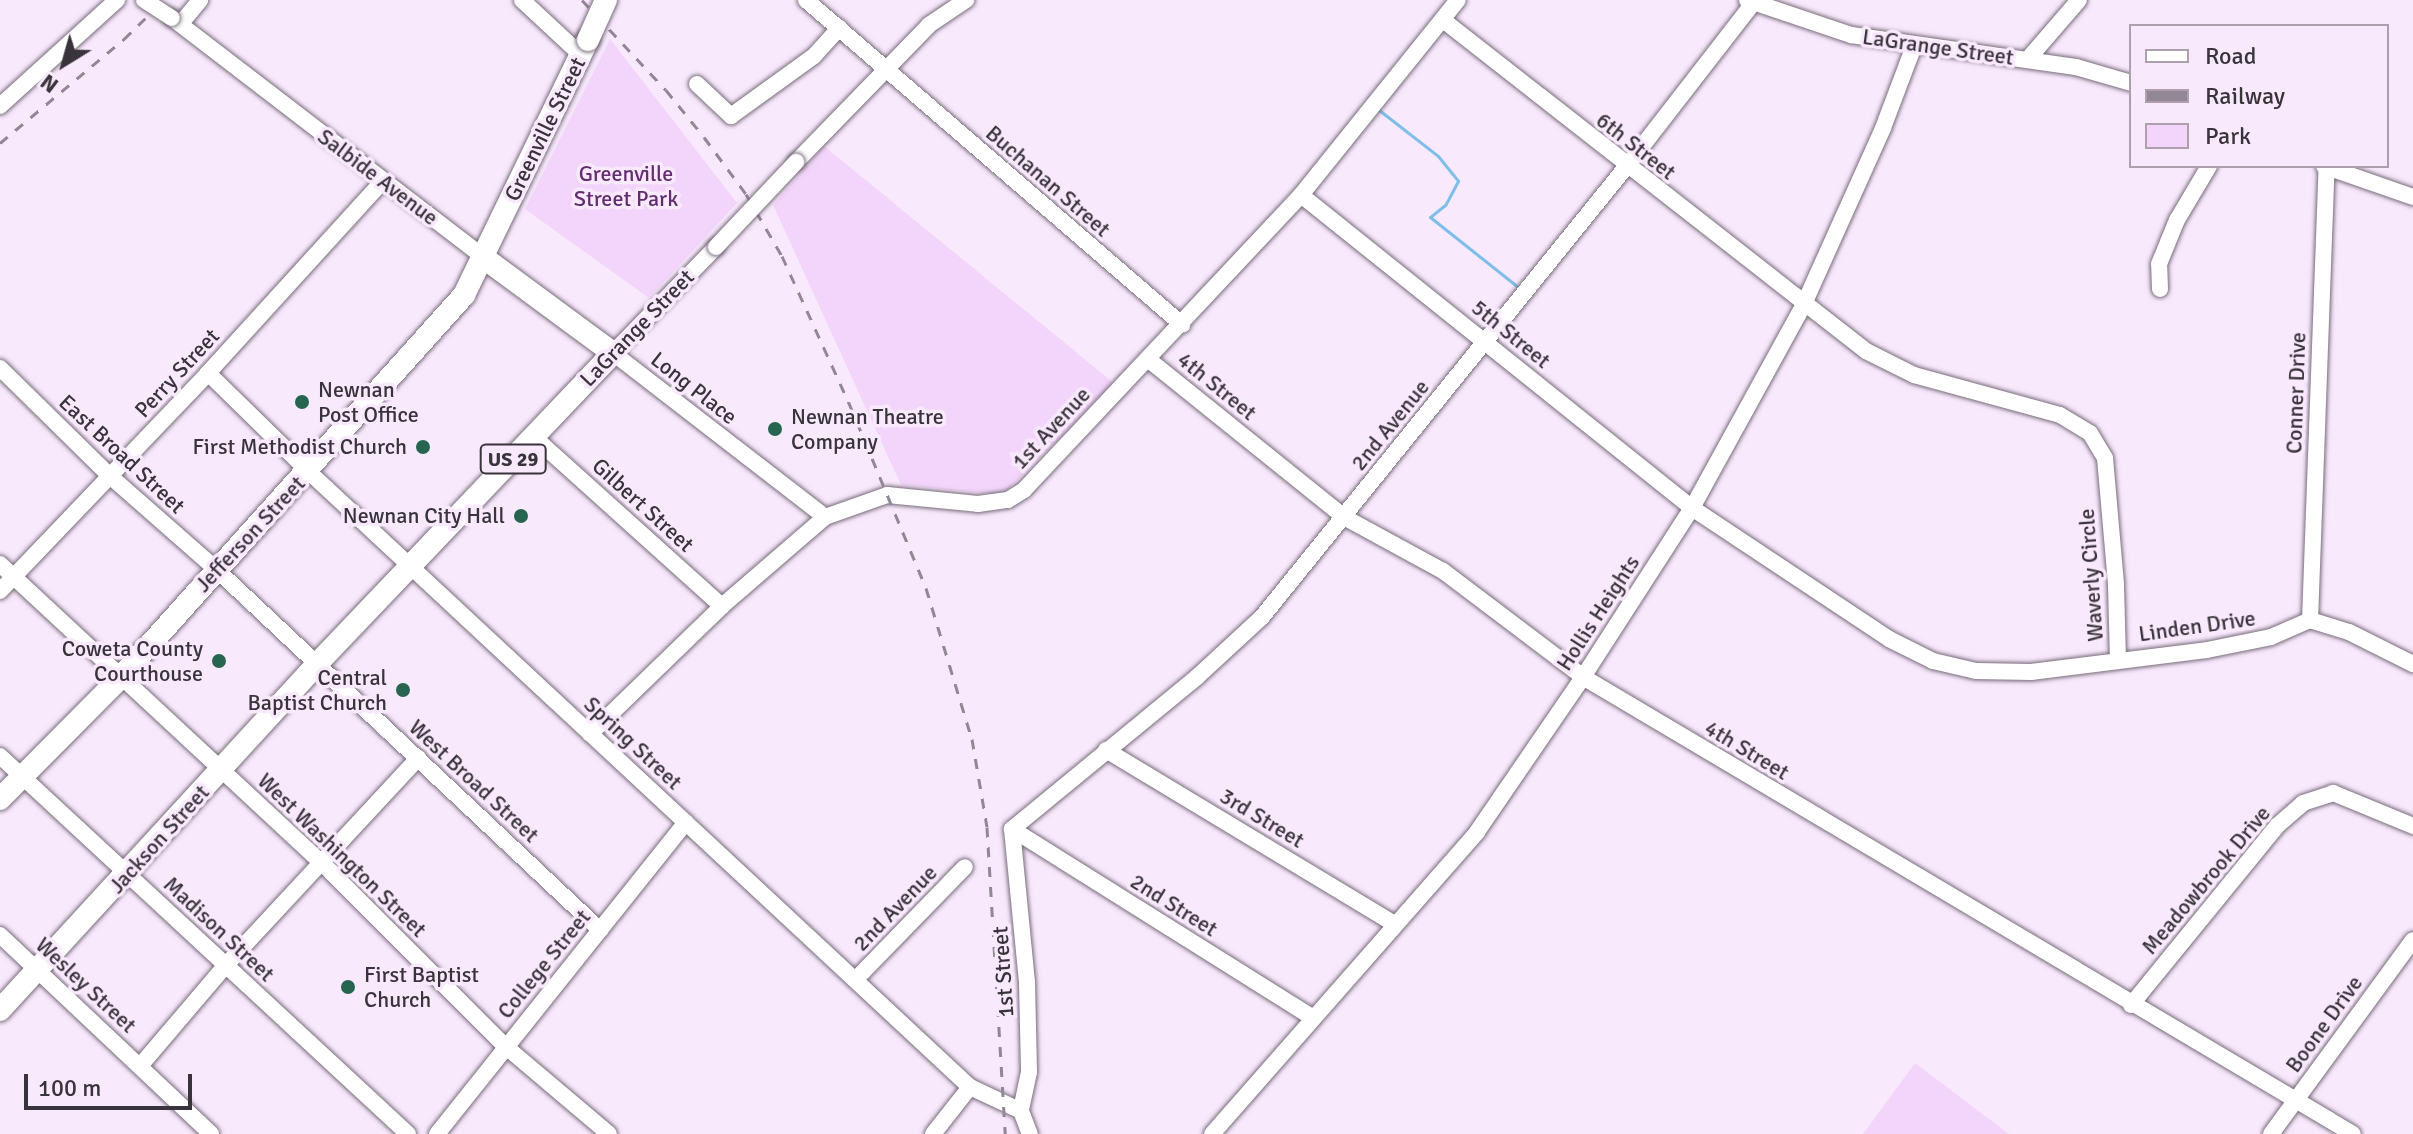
<!DOCTYPE html>
<style>
body{margin:0}
#map{position:relative;width:2413px;height:1134px;overflow:hidden;background:#f8e9fc;font-family:Signika,sans-serif}
div>[style]{position:absolute}
[style*='--x']{left:calc(var(--x)*1px);top:calc(var(--y)*1px);width:calc(var(--w)*1px);rotate:calc(var(--a)*1deg)}
.green>*{inset:0;background:#f3d5fb}
.stream>*{height:3px;margin:-1.5px;padding:0 1.5px;transform-origin:1.5px;border-radius:1.5px;background:#7ebee9}
.roads{filter:drop-shadow(0 0 2px #786b7b) drop-shadow(0 0 2px #786b7b)}
.minor>*{height:16px;margin:-8px;padding:0 8px;transform-origin:8px;border-radius:8px;background:#fff}
.major>*{height:22px;margin:-11px;padding:0 11px;transform-origin:11px;border-radius:11px;background:#fff}
.rail>*{height:3px;margin-top:-1.5px;transform-origin:0;background:repeating-linear-gradient(90deg,#928795 0 10px,transparent 0 20px)}
.bridges{filter:drop-shadow(0 0 2px #786b7b) drop-shadow(0 0 2px #786b7b)}
.minor-bridge>*{height:16px;margin:-8px;padding:0 8px;transform-origin:8px;border-radius:8px;background:#fff}
.major-bridge>*{height:22px;margin:-11px;padding:0 11px;transform-origin:11px;border-radius:11px;background:#fff}
.dots>*{width:22px;height:22px;translate:-50% -50%;box-sizing:border-box;border:4px solid #f8e9fc;border-radius:50%}
span{translate:-50% -50%;white-space:nowrap;text-align:center;line-height:1.15;-webkit-text-stroke:7px #f8e9fc;paint-order:stroke}
.shield-label span{padding:2px 6px;background:#f8e9fc;border:2px solid;border-radius:6px;-webkit-text-stroke-width:0}
.shield-label{font-size:20px;color:#39333b;font-weight:700}
.street-label{font-size:22px;color:#39333b}
.park-label{font-size:22px;color:#632e70}
.poi-label{font-size:22px;color:#39333b}
.left{translate:0 -50%;text-align:left}
.right{translate:-100% -50%;text-align:right}
.legend{position:absolute;left:2129px;top:24px;width:260px;height:144px;box-sizing:border-box;background:#f8e9fc;border:2px solid #aca0af;margin:0;padding:10px 14px;list-style:none;font-size:24px;color:#39333b}
.legend li{display:flex;align-items:center;gap:16px;height:40px}
.legend b{width:40px;border:2px solid #aca0af}
.north{position:absolute;left:24px;top:24px;width:80px;height:80px;-webkit-text-stroke:6px #f8e9fc;paint-order:stroke;rotate:217deg;font-size:22px;font-weight:700;line-height:32px;text-align:center;color:#39333b}
.north::after{content:'';display:block;margin:auto;width:28px;height:36px;background:#39333b;clip-path:polygon(50% 0,100% 100%,50% 72%,0 100%)}
.scale{position:absolute;left:24px;top:1074px;width:168px;height:36px;box-sizing:border-box;border:4px solid #39333b;border-top:0;padding-left:10px;font-size:24px;line-height:28px;white-space:nowrap;color:#39333b;-webkit-text-stroke:6px #f8e9fc;paint-order:stroke}
</style>
<div id="map">
<div class="green">
<i style="clip-path:polygon(610px 39px,737px 203px,649px 298px,525px 209px)"></i>
<i style="clip-path:polygon(824px 146px,1115px 384px,1002px 495px,901px 485px,773px 205px)"></i>
<i style="clip-path:polygon(1915px 1063px,2009px 1134px,1863px 1134px)"></i>
</div>
<div class="stream">
<i style="--x:1379;--y:110;--w:75;--a:37.9"></i>
<i style="--x:1438;--y:156;--w:32;--a:51"></i>
<i style="--x:1458;--y:181;--w:27;--a:118"></i>
<i style="--x:1445;--y:205;--w:19;--a:141"></i>
<i style="--x:1430;--y:217;--w:112;--a:38.5"></i>
</div>
<div class="roads">
<div class="minor">
<i style="--x:522;--y:0;--w:81;--a:43"></i>
<i style="--x:806;--y:0;--w:497;--a:40.8"></i>
<i style="--x:1747;--y:0;--w:110;--a:18.6"></i>
<i style="--x:1851;--y:35;--w:227;--a:8.1"></i>
<i style="--x:2076;--y:67;--w:57;--a:16.2"></i>
<i style="--x:172;--y:18;--w:392;--a:37.5"></i>
<i style="--x:1443;--y:20;--w:537;--a:38.04"></i>
<i style="--x:1866;--y:351;--w:54;--a:26.6"></i>
<i style="--x:1914;--y:375;--w:151;--a:15.3"></i>
<i style="--x:2060;--y:415;--w:35;--a:31"></i>
<i style="--x:2090;--y:433;--w:29;--a:59"></i>
<i style="--x:2105;--y:458;--w:127;--a:85"></i>
<i style="--x:2116;--y:585;--w:74;--a:88.5"></i>
<i style="--x:181;--y:23;--w:30;--a:-50"></i>
<i style="--x:2028;--y:59;--w:78;--a:-49.2"></i>
<i style="--x:697;--y:84;--w:47;--a:43.3"></i>
<i style="--x:731;--y:116;--w:102;--a:-35.9"></i>
<i style="--x:814;--y:56;--w:38;--a:-48"></i>
<i style="--x:0;--y:106;--w:158;--a:-42.2"></i>
<i style="--x:796;--y:162;--w:191;--a:-45.8"></i>
<i style="--x:929;--y:25;--w:45;--a:-34"></i>
<i style="--x:2324;--y:166;--w:94;--a:19.2"></i>
<i style="--x:1301;--y:195;--w:501;--a:38.68"></i>
<i style="--x:1692;--y:508;--w:237;--a:33.6"></i>
<i style="--x:1889;--y:639;--w:49;--a:26.6"></i>
<i style="--x:1933;--y:661;--w:44;--a:13.1"></i>
<i style="--x:1976;--y:671;--w:55;--a:1"></i>
<i style="--x:2031;--y:672;--w:177;--a:-7.1"></i>
<i style="--x:2207;--y:650;--w:65;--a:-11.5"></i>
<i style="--x:2271;--y:637;--w:43;--a:-23.6"></i>
<i style="--x:2310;--y:620;--w:41;--a:17.1"></i>
<i style="--x:2349;--y:632;--w:72;--a:26.6"></i>
<i style="--x:716;--y:247;--w:148;--a:134.2"></i>
<i style="--x:613;--y:353;--w:268;--a:37.7"></i>
<i style="--x:2160;--y:289;--w:25;--a:-92"></i>
<i style="--x:2159;--y:264;--w:48;--a:-67.8"></i>
<i style="--x:2177;--y:220;--w:63;--a:-59.3"></i>
<i style="--x:1149;--y:360;--w:250;--a:38.8"></i>
<i style="--x:1344;--y:517;--w:113;--a:28.6"></i>
<i style="--x:1443;--y:571;--w:176;--a:37.1"></i>
<i style="--x:1583;--y:677;--w:895;--a:30.69"></i>
<i style="--x:0;--y:368;--w:154;--a:44.5"></i>
<i style="--x:110;--y:476;--w:142;--a:41.3"></i>
<i style="--x:217;--y:570;--w:526;--a:43.23"></i>
<i style="--x:208;--y:373;--w:140;--a:44.4"></i>
<i style="--x:308;--y:471;--w:904;--a:42.94"></i>
<i style="--x:970;--y:1087;--w:56;--a:25.2"></i>
<i style="--x:1021;--y:1111;--w:25;--a:69"></i>
<i style="--x:534;--y:437;--w:253;--a:42"></i>
<i style="--x:0;--y:564;--w:452;--a:42.9"></i>
<i style="--x:331;--y:872;--w:246;--a:45"></i>
<i style="--x:505;--y:1046;--w:136;--a:40.2"></i>
<i style="--x:0;--y:591;--w:301;--a:-46.3"></i>
<i style="--x:208;--y:373;--w:260;--a:-47.7"></i>
<i style="--x:2310;--y:620;--w:453;--a:-87.9"></i>
<i style="--x:590;--y:734;--w:184;--a:-44.1"></i>
<i style="--x:722;--y:606;--w:136;--a:-40.8"></i>
<i style="--x:825;--y:517;--w:66;--a:-19.5"></i>
<i style="--x:887;--y:495;--w:91;--a:5.6"></i>
<i style="--x:978;--y:504;--w:30;--a:-8"></i>
<i style="--x:1008;--y:500;--w:19;--a:-32"></i>
<i style="--x:1024;--y:490;--w:405;--a:-46.8"></i>
<i style="--x:1301;--y:195;--w:250;--a:-51.2"></i>
<i style="--x:1106;--y:750;--w:336;--a:31.1"></i>
<i style="--x:0;--y:756;--w:556;--a:42.81"></i>
<i style="--x:1012;--y:829;--w:239;--a:-39.4"></i>
<i style="--x:1197;--y:677;--w:88;--a:-42.7"></i>
<i style="--x:1262;--y:617;--w:579;--a:-51.03"></i>
<i style="--x:1626;--y:167;--w:207;--a:-52.2"></i>
<i style="--x:1012;--y:829;--w:355;--a:32.1"></i>
<i style="--x:1012;--y:829;--w:154;--a:84.4"></i>
<i style="--x:1027;--y:982;--w:90;--a:88.7"></i>
<i style="--x:1029;--y:1072;--w:40;--a:102"></i>
<i style="--x:0;--y:935;--w:290;--a:43.3"></i>
<i style="--x:856;--y:979;--w:156;--a:-45.8"></i>
<i style="--x:2131;--y:1005;--w:232;--a:-50.8"></i>
<i style="--x:2278;--y:825;--w:33;--a:-41"></i>
<i style="--x:2303;--y:803;--w:32;--a:-18"></i>
<i style="--x:2333;--y:793;--w:87;--a:22.4"></i>
<i style="--x:140;--y:1066;--w:131;--a:-49.6"></i>
<i style="--x:225;--y:966;--w:284;--a:-47.1"></i>
<i style="--x:437;--y:1134;--w:399;--a:-51.4"></i>
<i style="--x:933;--y:1134;--w:60;--a:-51.8"></i>
<i style="--x:1212;--y:1134;--w:402;--a:-48.7"></i>
<i style="--x:1477;--y:832;--w:188;--a:-55.6"></i>
<i style="--x:1583;--y:677;--w:201;--a:-57.2"></i>
<i style="--x:1692;--y:508;--w:233;--a:-61.2"></i>
<i style="--x:1804;--y:304;--w:193;--a:-65.8"></i>
<i style="--x:1883;--y:128;--w:88;--a:-69.3"></i>
<i style="--x:2271;--y:1134;--w:240;--a:-53.8"></i>
</div>
<div class="major">
<i style="--x:0;--y:799;--w:170;--a:-45.2"></i>
<i style="--x:120;--y:678;--w:515;--a:-48.07"></i>
<i style="--x:464;--y:295;--w:284;--a:-64.1"></i>
<i style="--x:0;--y:1010;--w:468;--a:-47.5"></i>
<i style="--x:316;--y:665;--w:431;--a:-46.4"></i>
<i style="--x:613;--y:353;--w:162;--a:-143.6"></i>
</div>
</div>
<div class="rail">
<i style="--x:582;--y:0;--w:123;--a:47"></i>
<i style="--x:666;--y:90;--w:60;--a:51"></i>
<i style="--x:704;--y:137;--w:71;--a:53.6"></i>
<i style="--x:746;--y:194;--w:72;--a:59.9"></i>
<i style="--x:782;--y:256;--w:162;--a:65.5"></i>
<i style="--x:849;--y:403;--w:200;--a:67.4"></i>
<i style="--x:926;--y:588;--w:158;--a:73.1"></i>
<i style="--x:972;--y:739;--w:89;--a:80.3"></i>
<i style="--x:987;--y:827;--w:308;--a:86.6"></i>
<i style="--x:0;--y:143;--w:162;--a:-40"></i>
<i style="--x:124;--y:39;--w:56;--a:-44.3"></i>
</div>
<div class="bridges">
<div class="minor-bridge">
<i style="--x:144;--y:0;--w:33;--a:33"></i>
<i style="--x:716;--y:247;--w:117;--a:-46.7"></i>
</div>
<div class="major-bridge">
<i style="--x:588;--y:40;--w:44;--a:-65.8"></i>
</div>
</div>
<div class="dots">
<i style="left:302px;top:402px;background:#286551"></i>
<i style="left:775px;top:429px;background:#286551"></i>
<i style="left:423px;top:447px;background:#286551"></i>
<i style="left:521px;top:516px;background:#286551"></i>
<i style="left:219px;top:661px;background:#286551"></i>
<i style="left:403px;top:690px;background:#286551"></i>
<i style="left:348px;top:987px;background:#286551"></i>
</div>
<div class="shield-label">
<span style="left:513px;top:459px">US 29</span>
</div>
<div class="street-label">
<span style="left:1938px;top:47px;rotate:8deg">LaGrange Street</span>
<span style="left:545px;top:129px;rotate:-64deg">Greenville Street</span>
<span style="left:1636px;top:146px;rotate:38deg">6th Street</span>
<span style="left:378px;top:177px;rotate:37deg">Salbide Avenue</span>
<span style="left:1048px;top:181px;rotate:41deg">Buchanan Street</span>
<span style="left:637px;top:328px;rotate:-46deg">LaGrange Street</span>
<span style="left:1511px;top:334px;rotate:39deg">5th Street</span>
<span style="left:177px;top:373px;rotate:-47deg">Perry Street</span>
<span style="left:1217px;top:386px;rotate:39deg">4th Street</span>
<span style="left:694px;top:388px;rotate:38deg">Long Place</span>
<span style="left:2296px;top:393px;rotate:-88deg">Conner Drive</span>
<span style="left:1390px;top:425px;rotate:-51deg">2nd Avenue</span>
<span style="left:1051px;top:428px;rotate:-47deg">1st Avenue</span>
<span style="left:122px;top:454px;rotate:43deg">East Broad Street</span>
<span style="left:643px;top:505px;rotate:42deg">Gilbert Street</span>
<span style="left:250px;top:534px;rotate:-47deg">Jefferson Street</span>
<span style="left:2091px;top:575px;rotate:-94deg">Waverly Circle</span>
<span style="left:1598px;top:613px;rotate:-57deg">Hollis Heights</span>
<span style="left:2197px;top:626px;rotate:-8deg">Linden Drive</span>
<span style="left:633px;top:743px;rotate:43deg">Spring Street</span>
<span style="left:1747px;top:750px;rotate:31deg">4th Street</span>
<span style="left:474px;top:781px;rotate:43deg">West Broad Street</span>
<span style="left:1262px;top:818px;rotate:31deg">3rd Street</span>
<span style="left:159px;top:839px;rotate:-48deg">Jackson Street</span>
<span style="left:342px;top:855px;rotate:44deg">West Washington Street</span>
<span style="left:2206px;top:880px;rotate:-50deg">Meadowbrook Drive</span>
<span style="left:1174px;top:905px;rotate:32deg">2nd Street</span>
<span style="left:895px;top:908px;rotate:-46deg">2nd Avenue</span>
<span style="left:219px;top:929px;rotate:43deg">Madison Street</span>
<span style="left:544px;top:964px;rotate:-51deg">College Street</span>
<span style="left:1003px;top:972px;rotate:-94deg">1st Street</span>
<span style="left:86px;top:985px;rotate:43deg">Wesley Street</span>
<span style="left:2324px;top:1024px;rotate:-54deg">Boone Drive</span>
</div>
<div class="park-label">
<span style="left:626px;top:186px">Greenville<br>Street Park</span>
</div>
<div class="poi-label">
<span class="left" style="left:318px;top:402px">Newnan<br>Post Office</span>
<span class="left" style="left:791px;top:429px">Newnan Theatre<br>Company</span>
<span class="right" style="left:407px;top:447px">First Methodist Church</span>
<span class="right" style="left:505px;top:516px">Newnan City Hall</span>
<span class="right" style="left:203px;top:661px">Coweta County<br>Courthouse</span>
<span class="right" style="left:387px;top:690px">Central<br>Baptist Church</span>
<span class="left" style="left:364px;top:987px">First Baptist<br>Church</span>
</div>
<ul class="legend">
<li><b style="height:10px;background:#fff"></b>Road</li>
<li><b style="height:10px;background:#928795"></b>Railway</li>
<li><b style="height:22px;background:#f3d5fb"></b>Park</li>
</ul>
<div class="north">N</div>
<div class="scale">100 m</div>
</div>
